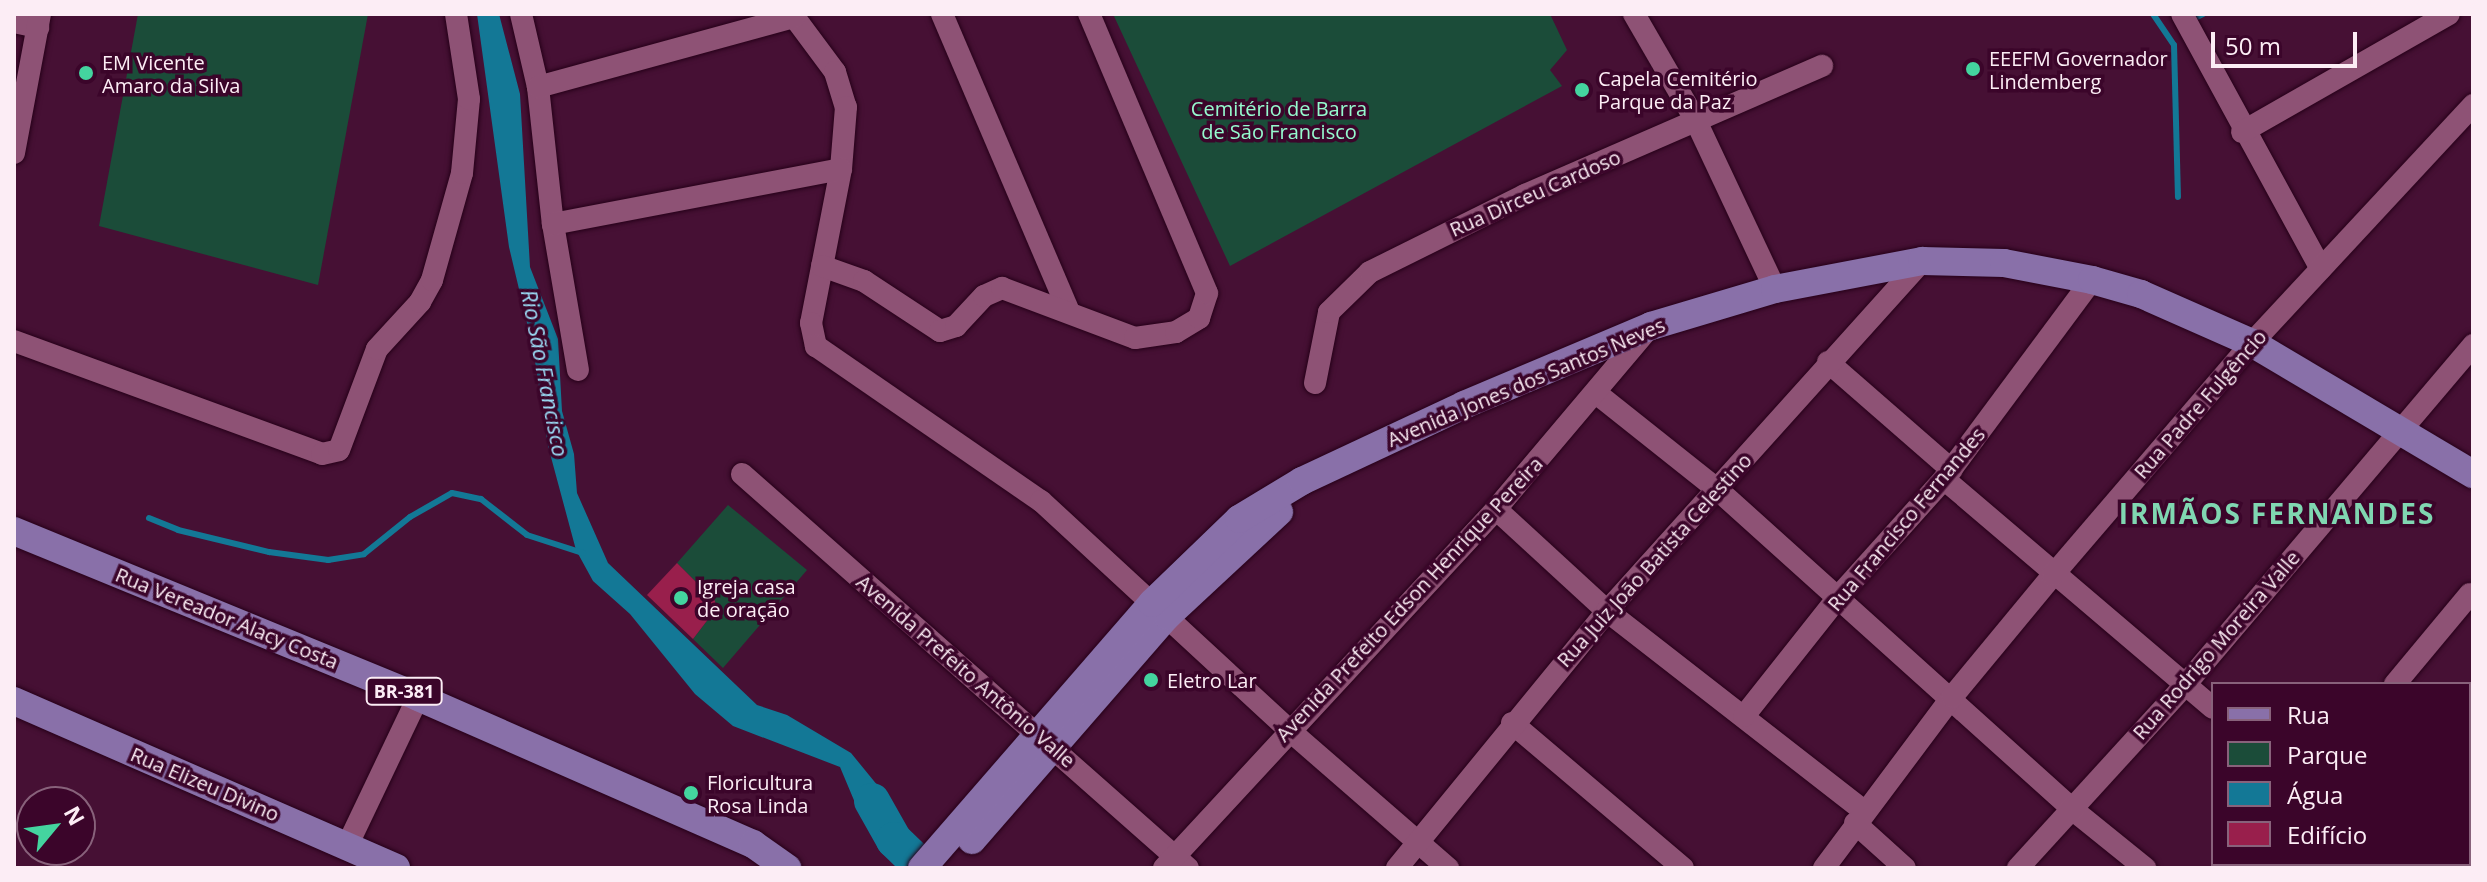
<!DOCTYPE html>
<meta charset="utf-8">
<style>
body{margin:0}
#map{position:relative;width:2487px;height:882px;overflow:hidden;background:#461034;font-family:"Open Sans",sans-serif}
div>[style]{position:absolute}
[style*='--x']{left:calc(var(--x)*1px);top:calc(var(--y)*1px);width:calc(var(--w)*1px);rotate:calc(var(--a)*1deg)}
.green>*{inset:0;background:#1b4c39}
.water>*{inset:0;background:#137896}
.stream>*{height:6px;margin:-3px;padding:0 3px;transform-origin:3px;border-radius:3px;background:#137896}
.river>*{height:36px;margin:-18px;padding:0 18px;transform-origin:18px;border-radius:18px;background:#137896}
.building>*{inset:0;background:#991f4c}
.roads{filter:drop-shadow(0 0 2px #260119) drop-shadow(0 0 2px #260119)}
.minor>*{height:22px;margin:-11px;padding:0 11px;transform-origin:11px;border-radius:11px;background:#8e5275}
.major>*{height:28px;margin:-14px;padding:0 14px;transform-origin:14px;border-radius:14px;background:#8970a9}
.dots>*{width:22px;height:22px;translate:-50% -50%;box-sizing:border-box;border:4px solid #3b052a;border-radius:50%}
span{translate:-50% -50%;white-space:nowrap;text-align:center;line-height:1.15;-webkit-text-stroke:7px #3b052a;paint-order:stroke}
.shield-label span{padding:2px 6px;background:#3b052a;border:2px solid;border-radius:6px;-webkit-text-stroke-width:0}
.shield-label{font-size:18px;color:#fcedf5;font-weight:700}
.poi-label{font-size:20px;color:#fcedf5}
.left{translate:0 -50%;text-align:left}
.park-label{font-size:20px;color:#95face}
.street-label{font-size:20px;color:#fcedf5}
.water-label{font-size:22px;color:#9ddff9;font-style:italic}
.district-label{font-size:28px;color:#80d6b1;font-weight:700;letter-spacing:2px}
.frame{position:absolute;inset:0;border:16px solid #fcedf5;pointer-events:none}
.legend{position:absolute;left:2211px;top:682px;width:260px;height:184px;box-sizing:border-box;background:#3b052a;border:2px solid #88627b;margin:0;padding:10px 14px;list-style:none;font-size:24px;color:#fcedf5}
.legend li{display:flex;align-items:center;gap:16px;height:40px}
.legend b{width:40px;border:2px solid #88627b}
.north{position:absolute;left:16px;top:786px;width:80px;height:80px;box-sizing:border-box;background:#3b052a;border:2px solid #88627b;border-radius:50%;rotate:61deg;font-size:22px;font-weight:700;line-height:32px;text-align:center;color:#fcedf5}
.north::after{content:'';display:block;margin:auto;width:28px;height:36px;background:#44d49f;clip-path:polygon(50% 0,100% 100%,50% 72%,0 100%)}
.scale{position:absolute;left:2211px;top:32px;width:146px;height:36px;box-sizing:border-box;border:4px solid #fcedf5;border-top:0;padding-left:10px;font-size:24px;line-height:28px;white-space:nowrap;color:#fcedf5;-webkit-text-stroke:6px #3b052a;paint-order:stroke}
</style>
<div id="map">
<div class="green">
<i style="clip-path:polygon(138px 14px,368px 14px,318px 285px,99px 226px)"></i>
<i style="clip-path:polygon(1113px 14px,1550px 14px,1567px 50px,1550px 70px,1562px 86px,1230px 266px)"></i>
<i style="clip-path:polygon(728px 505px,807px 570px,723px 668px,693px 639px,716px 609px,715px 601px,677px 563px)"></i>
</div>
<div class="water">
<i style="clip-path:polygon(477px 14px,499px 14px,520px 94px,530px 267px,558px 339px,562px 411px,574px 454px,577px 493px,608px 563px,757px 705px,787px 715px,851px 753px,878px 786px,882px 810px,906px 833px,893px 848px,861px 817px,840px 767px,733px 726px,695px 694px,630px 614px,593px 581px,576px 550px,548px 446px,533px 348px,509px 247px)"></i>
</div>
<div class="stream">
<i style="--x:2153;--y:14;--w:37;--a:56"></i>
<i style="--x:2174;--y:45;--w:152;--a:88.5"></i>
<i style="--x:2197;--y:17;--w:7;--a:-27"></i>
<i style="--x:149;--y:518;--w:31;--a:22"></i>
<i style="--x:178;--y:530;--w:94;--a:13.6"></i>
<i style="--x:269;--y:552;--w:60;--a:7.7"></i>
<i style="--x:328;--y:560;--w:36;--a:-9"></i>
<i style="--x:364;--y:554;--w:59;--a:-38.8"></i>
<i style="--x:410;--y:517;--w:48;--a:-29.7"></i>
<i style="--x:452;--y:493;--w:30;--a:12"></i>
<i style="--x:481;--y:499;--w:58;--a:38"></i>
<i style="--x:527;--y:535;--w:59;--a:17.8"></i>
</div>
<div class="river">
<i style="--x:872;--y:801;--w:45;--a:60.6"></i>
<i style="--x:894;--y:840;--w:40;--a:44"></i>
</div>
<div class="building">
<i style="clip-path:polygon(677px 563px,715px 601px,716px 609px,693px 639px,647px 595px)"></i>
</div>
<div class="roads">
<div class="minor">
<i style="--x:521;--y:14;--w:75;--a:76.9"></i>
<i style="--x:538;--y:87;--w:138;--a:83.8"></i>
<i style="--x:553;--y:224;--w:148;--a:80.3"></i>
<i style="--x:792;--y:14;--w:72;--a:53.4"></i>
<i style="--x:835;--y:72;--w:37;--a:73"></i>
<i style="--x:846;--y:107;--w:62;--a:94.6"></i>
<i style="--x:841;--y:169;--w:157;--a:101"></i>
<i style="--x:811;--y:323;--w:24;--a:78"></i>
<i style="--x:816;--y:346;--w:273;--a:34.6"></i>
<i style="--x:1041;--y:501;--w:338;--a:42.7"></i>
<i style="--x:1289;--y:730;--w:211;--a:41"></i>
<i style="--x:942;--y:14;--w:322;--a:66.9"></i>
<i style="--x:1634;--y:14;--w:124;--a:59.9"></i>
<i style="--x:1696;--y:121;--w:186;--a:64.8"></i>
<i style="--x:2182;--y:14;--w:290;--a:61.4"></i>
<i style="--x:14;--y:22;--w:25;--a:12"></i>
<i style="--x:538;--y:87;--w:265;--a:-15.3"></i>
<i style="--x:2242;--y:132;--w:238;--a:-29.7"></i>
<i style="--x:14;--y:153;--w:141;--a:-79.4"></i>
<i style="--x:553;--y:224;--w:293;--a:-10.8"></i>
<i style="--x:822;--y:266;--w:45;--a:19.7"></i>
<i style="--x:864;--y:281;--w:91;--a:33.3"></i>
<i style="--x:940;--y:331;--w:17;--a:-17"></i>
<i style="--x:956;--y:326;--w:41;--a:-47"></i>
<i style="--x:984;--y:296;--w:20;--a:-24"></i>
<i style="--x:1002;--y:288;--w:142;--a:20.6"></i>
<i style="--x:1135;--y:338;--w:41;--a:-8.3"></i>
<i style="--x:1176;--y:332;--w:27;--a:-31"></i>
<i style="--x:1199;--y:318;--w:26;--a:-72"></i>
<i style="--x:1207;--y:293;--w:303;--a:-112.9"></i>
<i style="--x:14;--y:341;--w:328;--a:20.1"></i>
<i style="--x:322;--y:454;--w:17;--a:-13"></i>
<i style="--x:339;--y:450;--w:108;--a:-69.4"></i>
<i style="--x:377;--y:349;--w:64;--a:-47.5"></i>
<i style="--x:420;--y:302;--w:25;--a:-61"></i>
<i style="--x:432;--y:280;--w:111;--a:-74.3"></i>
<i style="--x:462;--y:173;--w:74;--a:-84.6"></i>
<i style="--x:469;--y:99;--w:86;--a:-98.7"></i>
<i style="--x:1828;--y:362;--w:164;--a:41.1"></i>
<i style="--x:1315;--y:383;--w:72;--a:-78.8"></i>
<i style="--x:1329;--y:312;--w:57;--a:-44.3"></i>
<i style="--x:1370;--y:272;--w:173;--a:-26.4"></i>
<i style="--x:1525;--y:195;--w:324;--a:-23.5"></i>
<i style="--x:1596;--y:393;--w:156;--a:38.5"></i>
<i style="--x:1718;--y:490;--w:477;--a:42"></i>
<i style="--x:2072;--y:809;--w:94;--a:38.9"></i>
<i style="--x:742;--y:474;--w:595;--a:41.46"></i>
<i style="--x:1944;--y:479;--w:353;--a:40.4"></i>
<i style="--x:1496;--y:509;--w:151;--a:42.6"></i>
<i style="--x:1607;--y:611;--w:326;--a:37.9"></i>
<i style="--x:2395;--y:684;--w:117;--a:-50.2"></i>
<i style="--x:1744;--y:716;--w:153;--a:-51.6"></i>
<i style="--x:1839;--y:596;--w:157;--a:-48.1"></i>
<i style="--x:1944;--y:479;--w:248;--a:-53.4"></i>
<i style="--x:1512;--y:723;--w:224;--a:40.3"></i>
<i style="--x:1855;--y:823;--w:67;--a:42"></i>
<i style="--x:347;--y:846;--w:165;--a:-64.5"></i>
<i style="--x:2469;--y:851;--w:6;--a:-51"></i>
<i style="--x:2398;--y:864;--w:6;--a:39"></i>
<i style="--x:1164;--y:868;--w:489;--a:-47.2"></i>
<i style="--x:1496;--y:509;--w:238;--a:-49.8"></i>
<i style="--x:1397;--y:868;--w:332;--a:-50.7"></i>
<i style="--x:1607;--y:611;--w:471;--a:-48"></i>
<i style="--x:1824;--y:868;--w:214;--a:-53.2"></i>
<i style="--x:1952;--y:697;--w:158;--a:-50.4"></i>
<i style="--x:2053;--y:575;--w:306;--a:-49.4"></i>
<i style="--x:2252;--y:343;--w:325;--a:-47.1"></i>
<i style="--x:2018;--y:868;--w:248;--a:-47.6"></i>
<i style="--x:2185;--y:685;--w:446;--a:-49.7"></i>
<i style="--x:2237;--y:868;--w:6;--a:-45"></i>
<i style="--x:2455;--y:868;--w:5;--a:-53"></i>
</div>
<div class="major">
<i style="--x:14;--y:531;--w:437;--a:22.3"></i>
<i style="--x:418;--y:697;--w:366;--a:23.7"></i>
<i style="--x:753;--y:844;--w:42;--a:35.2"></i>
<i style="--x:14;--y:701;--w:417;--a:23.6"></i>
<i style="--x:972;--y:840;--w:297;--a:-49"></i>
<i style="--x:1167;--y:616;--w:153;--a:-42.9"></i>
<i style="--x:922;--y:868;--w:351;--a:-49"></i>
<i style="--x:1152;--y:603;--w:121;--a:-44"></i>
<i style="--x:1239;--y:519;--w:74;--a:-31.1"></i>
<i style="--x:1302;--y:481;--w:179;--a:-25.1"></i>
<i style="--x:1464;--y:405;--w:203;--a:-22.9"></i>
<i style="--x:1651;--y:326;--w:129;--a:-16.6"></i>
<i style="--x:1775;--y:289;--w:150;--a:-10.8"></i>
<i style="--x:1922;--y:261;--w:82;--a:1.4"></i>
<i style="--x:2004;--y:263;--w:90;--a:10.9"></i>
<i style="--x:2092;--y:280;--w:51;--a:15.9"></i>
<i style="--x:2141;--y:294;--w:121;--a:23.8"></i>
<i style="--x:2252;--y:343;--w:257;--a:30.7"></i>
</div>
</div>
<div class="dots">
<i style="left:1973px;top:69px;background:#44d49f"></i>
<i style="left:86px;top:73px;background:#44d49f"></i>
<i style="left:1582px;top:90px;background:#44d49f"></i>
<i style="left:681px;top:598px;background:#44d49f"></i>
<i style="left:1151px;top:680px;background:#44d49f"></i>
<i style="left:691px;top:793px;background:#44d49f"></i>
</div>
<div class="shield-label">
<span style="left:404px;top:691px">BR-381</span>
</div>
<div class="poi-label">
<span class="left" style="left:1989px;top:70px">EEEFM Governador<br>Lindemberg</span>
<span class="left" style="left:102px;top:74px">EM Vicente<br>Amaro da Silva</span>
<span class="left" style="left:1598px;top:90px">Capela Cemitério<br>Parque da Paz</span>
<span class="left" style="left:697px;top:598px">Igreja casa<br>de oração</span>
<span class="left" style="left:1167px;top:680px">Eletro Lar</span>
<span class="left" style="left:707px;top:794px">Floricultura<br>Rosa Linda</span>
</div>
<div class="park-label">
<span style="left:1279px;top:120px">Cemitério de Barra<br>de São Francisco</span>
</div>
<div class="street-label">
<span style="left:1535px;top:193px;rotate:-24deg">Rua Dirceu Cardoso</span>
<span style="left:1526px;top:382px;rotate:-23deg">Avenida Jones dos Santos Neves</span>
<span style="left:2200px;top:404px;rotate:-49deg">Rua Padre Fulgêncio</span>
<span style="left:1906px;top:519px;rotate:-50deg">Rua Francisco Fernandes</span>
<span style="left:1654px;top:560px;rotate:-48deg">Rua Juiz João Batista Celestino</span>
<span style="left:1409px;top:599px;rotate:-47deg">Avenida Prefeito Edson Henrique Pereira</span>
<span style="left:227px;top:618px;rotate:22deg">Rua Vereador Alacy Costa</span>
<span style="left:2216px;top:645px;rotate:-49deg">Rua Rodrigo Moreira Valle</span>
<span style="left:966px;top:671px;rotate:41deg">Avenida Prefeito Antônio Valle</span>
<span style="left:205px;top:784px;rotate:23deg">Rua Elizeu Divino</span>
</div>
<div class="water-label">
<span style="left:545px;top:373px;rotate:79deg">Rio São Francisco</span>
</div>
<div class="district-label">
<span style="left:2277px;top:513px">IRMÃOS FERNANDES</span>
</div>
<div class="frame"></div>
<ul class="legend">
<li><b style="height:10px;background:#8970a9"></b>Rua</li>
<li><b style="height:22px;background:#1b4c39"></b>Parque</li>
<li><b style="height:22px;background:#137896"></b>Água</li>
<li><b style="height:22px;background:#991f4c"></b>Edifício</li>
</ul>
<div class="north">N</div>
<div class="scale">50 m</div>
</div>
